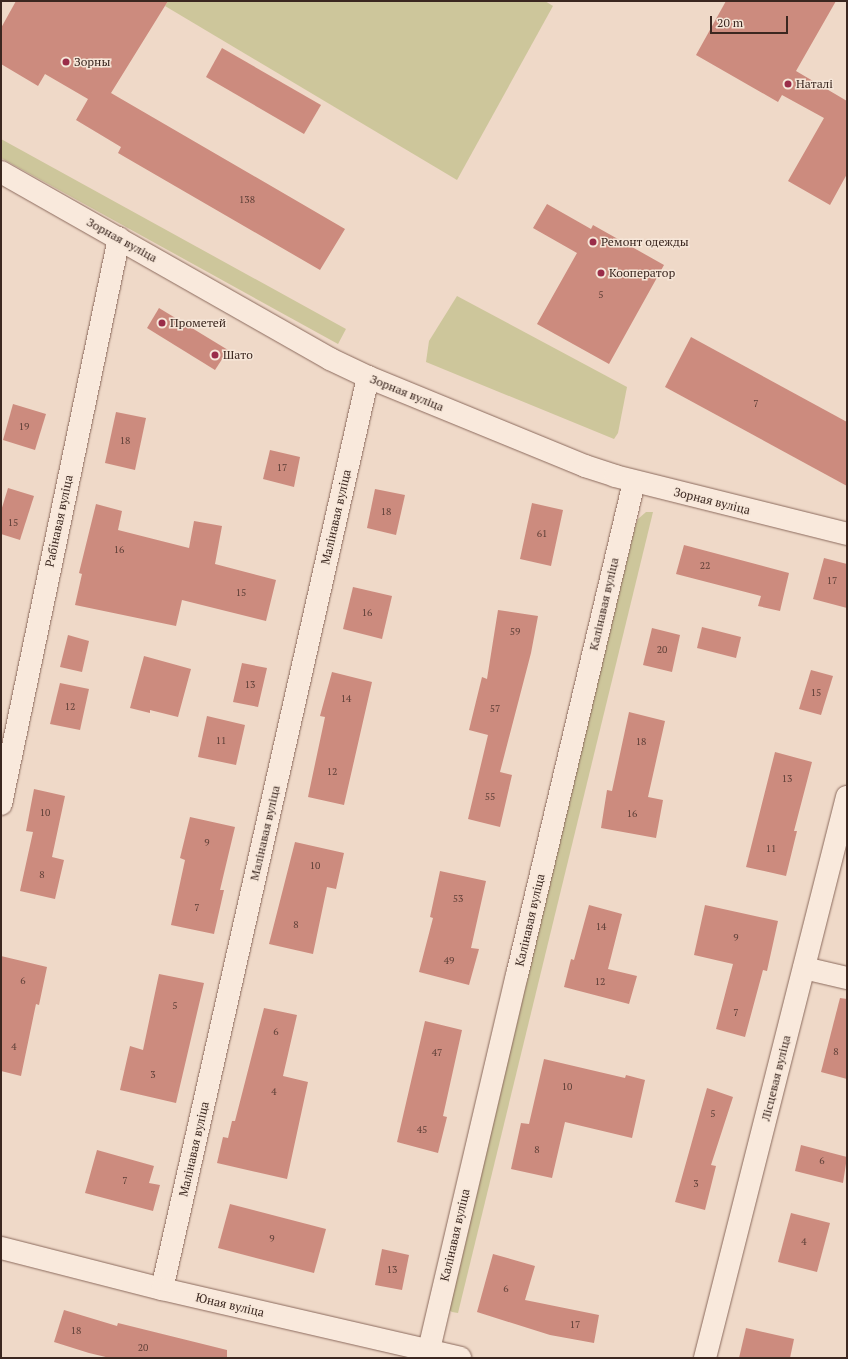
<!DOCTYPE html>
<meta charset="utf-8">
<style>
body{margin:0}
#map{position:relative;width:848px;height:1359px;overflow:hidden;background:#efd9c8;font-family:"PT Serif",serif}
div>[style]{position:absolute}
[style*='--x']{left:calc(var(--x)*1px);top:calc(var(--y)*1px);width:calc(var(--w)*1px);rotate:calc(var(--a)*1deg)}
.green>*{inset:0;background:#cdc69b}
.building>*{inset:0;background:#cc8b7e}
.roads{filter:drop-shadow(0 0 1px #8b6a5d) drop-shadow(0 0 1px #8b6a5d)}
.minor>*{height:22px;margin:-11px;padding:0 11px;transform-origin:11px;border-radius:11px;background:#f9e9dc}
.tertiary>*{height:22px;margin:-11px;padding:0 11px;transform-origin:11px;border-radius:11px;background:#f9e9dc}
.dots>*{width:11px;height:11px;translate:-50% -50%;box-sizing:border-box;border:2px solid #f6e6d8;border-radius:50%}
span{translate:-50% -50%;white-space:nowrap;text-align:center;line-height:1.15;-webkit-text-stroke:3px #f6e6d8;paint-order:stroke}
.number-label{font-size:10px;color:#5f4038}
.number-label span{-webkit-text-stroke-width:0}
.poi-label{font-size:12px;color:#3b2720}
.left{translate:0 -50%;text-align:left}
.street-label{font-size:12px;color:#3b2720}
.frame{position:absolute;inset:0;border:2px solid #3b2720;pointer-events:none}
.scale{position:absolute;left:710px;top:16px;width:78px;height:18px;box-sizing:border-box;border:2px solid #3b2720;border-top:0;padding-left:5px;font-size:12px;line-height:14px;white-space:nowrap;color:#3b2720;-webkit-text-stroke:3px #f6e6d8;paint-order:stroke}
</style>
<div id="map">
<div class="green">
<i style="clip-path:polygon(168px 1px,545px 1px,553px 6px,457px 180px,165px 6px)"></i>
<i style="clip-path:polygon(1px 139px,346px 329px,338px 344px,1px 158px)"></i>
<i style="clip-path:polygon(457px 296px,627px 387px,618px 433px,614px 439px,426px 362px,429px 341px)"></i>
<i style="clip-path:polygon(646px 512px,653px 512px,458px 1313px,452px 1312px,445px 1307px,635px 527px,638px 519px)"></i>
</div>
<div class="building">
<i style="clip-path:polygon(16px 1px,168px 1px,111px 93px,345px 229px,320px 270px,118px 153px,121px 147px,76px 120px,88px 99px,45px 74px,38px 86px,1px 64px,1px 28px)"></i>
<i style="clip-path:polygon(726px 1px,836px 1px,796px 71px,847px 101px,847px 174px,830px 205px,788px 181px,824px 118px,782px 95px,778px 102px,696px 55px)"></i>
<i style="clip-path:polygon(222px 48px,321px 105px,304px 134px,206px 77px)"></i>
<i style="clip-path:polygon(547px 204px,591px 229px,593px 225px,664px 265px,609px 364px,537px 324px,577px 253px,533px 228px)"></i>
<i style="clip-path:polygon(159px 308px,228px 350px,215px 370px,147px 328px)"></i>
<i style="clip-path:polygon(691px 337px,847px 422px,847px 486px,665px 387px)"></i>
<i style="clip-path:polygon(13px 404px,46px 414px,35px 450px,3px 440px)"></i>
<i style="clip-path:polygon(116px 412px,146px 418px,135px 470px,105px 463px)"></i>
<i style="clip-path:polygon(270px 450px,300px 457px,294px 487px,263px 479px)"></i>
<i style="clip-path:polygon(8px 488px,34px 496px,20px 540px,1px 534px,1px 511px)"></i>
<i style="clip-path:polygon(375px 489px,405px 495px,396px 535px,367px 528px)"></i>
<i style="clip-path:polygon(532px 503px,563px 510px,551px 566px,520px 559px)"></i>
<i style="clip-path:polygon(96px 504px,122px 511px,118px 530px,189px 548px,194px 521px,222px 526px,215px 564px,276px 580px,266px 621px,182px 600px,176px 626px,75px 605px,82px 574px,79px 573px)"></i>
<i style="clip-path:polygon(684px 545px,789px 573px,780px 611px,758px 606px,761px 596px,676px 574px)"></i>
<i style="clip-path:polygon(824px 558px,847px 564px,847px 608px,813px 599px)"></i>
<i style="clip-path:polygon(353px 587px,392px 596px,382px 639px,343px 629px)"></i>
<i style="clip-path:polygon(498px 610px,538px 616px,531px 653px,500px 772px,512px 775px,500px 827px,468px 819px,488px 735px,469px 730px,482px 677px,487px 679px)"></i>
<i style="clip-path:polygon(702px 627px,741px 637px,736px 658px,697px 648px)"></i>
<i style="clip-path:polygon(652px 628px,680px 635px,672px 672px,643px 665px)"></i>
<i style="clip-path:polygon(68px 635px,89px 641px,82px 672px,60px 667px)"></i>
<i style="clip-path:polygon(144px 656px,191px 669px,178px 717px,150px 710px,150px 713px,130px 708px)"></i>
<i style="clip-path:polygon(242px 663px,267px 668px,258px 707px,233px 702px)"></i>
<i style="clip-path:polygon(811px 670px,833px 676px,821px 715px,799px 709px)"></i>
<i style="clip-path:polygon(332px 672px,372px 682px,344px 805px,308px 797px,325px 717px,320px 716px)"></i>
<i style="clip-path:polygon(60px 683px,89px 689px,80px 730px,50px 724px)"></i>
<i style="clip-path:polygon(629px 712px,665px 721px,648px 797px,663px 800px,656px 838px,601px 828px,607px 790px,612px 791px)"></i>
<i style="clip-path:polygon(207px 716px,245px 725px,236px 765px,198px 757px)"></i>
<i style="clip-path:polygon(775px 752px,812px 762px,794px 831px,797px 831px,786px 876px,746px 867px)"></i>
<i style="clip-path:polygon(34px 789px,65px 796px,52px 857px,64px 860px,55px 899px,20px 891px,33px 832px,26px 831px)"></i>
<i style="clip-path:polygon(190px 817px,235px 827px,220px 890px,224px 890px,214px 934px,171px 925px,185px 860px,180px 858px)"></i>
<i style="clip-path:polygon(295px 842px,344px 853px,336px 889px,327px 887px,313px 954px,269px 944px)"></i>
<i style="clip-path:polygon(440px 871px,486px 881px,471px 948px,479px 949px,469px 985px,419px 972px,433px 918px,430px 917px)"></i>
<i style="clip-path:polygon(589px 905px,622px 914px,608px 969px,637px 976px,629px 1004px,564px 987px,571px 959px,574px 960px)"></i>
<i style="clip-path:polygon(705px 905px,778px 921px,767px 971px,763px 970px,745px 1037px,716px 1029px,733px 964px,694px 955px)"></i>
<i style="clip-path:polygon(1px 956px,47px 967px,39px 1005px,36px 1004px,21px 1076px,1px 1071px)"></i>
<i style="clip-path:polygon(159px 974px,204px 983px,176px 1103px,120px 1090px,130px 1046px,143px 1050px)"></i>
<i style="clip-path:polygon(840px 998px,847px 999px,847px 1079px,821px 1072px)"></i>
<i style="clip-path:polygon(264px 1008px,297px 1015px,283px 1076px,308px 1082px,287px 1179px,217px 1163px,223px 1137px,228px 1138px,232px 1121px,235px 1121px)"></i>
<i style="clip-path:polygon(425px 1021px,462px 1030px,443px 1116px,447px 1117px,438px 1153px,397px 1142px)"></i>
<i style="clip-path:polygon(544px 1059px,625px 1078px,626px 1075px,645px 1080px,632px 1138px,565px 1122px,552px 1178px,511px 1169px,521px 1123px,529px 1124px)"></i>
<i style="clip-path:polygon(707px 1088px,733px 1097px,711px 1165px,716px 1166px,705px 1210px,675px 1202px)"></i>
<i style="clip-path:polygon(801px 1145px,847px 1157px,843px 1183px,795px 1171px)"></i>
<i style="clip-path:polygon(97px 1150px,154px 1166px,149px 1183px,160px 1185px,153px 1211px,85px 1193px)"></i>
<i style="clip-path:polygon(230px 1204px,326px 1229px,314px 1273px,218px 1248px)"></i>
<i style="clip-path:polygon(791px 1213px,830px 1223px,817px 1272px,778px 1262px)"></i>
<i style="clip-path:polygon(382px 1249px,409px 1255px,402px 1290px,375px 1285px)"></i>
<i style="clip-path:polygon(493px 1254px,535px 1266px,525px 1300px,599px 1315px,594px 1343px,550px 1335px,477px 1312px)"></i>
<i style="clip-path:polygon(64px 1310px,117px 1326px,118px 1323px,227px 1350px,227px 1358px,110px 1358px,89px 1353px,54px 1342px)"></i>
<i style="clip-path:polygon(746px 1328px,794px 1339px,790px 1358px,739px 1358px)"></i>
</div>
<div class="roads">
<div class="minor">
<i style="--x:1;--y:804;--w:578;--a:-78.22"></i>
<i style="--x:804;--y:968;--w:44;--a:13.1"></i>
<i style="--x:517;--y:975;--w:507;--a:-76.65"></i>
<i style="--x:162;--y:1289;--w:935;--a:-77.27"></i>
<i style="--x:705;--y:1358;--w:579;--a:-75.8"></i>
</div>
<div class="tertiary">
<i style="--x:1;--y:172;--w:378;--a:29.6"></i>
<i style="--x:330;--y:359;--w:42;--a:25.3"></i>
<i style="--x:368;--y:377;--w:235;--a:22.3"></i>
<i style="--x:585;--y:466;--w:32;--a:18"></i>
<i style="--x:615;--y:476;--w:239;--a:14"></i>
<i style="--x:1;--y:1248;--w:166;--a:14.3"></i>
<i style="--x:162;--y:1289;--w:306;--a:13"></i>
<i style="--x:427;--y:1358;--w:393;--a:-76.8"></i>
</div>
</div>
<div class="dots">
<i style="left:66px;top:62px;background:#9a2d49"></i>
<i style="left:788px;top:84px;background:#9a2d49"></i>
<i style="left:593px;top:242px;background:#9a2d49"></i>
<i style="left:601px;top:273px;background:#9a2d49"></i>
<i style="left:162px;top:323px;background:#9a2d49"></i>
<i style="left:215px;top:355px;background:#9a2d49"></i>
</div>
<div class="number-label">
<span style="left:247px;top:200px">138</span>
<span style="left:601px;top:295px">5</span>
<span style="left:756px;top:404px">7</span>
<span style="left:24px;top:427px">19</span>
<span style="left:125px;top:441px">18</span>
<span style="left:282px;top:468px">17</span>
<span style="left:386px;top:512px">18</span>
<span style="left:13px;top:523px">15</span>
<span style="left:542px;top:534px">61</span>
<span style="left:119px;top:550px">16</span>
<span style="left:705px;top:566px">22</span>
<span style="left:832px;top:581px">17</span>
<span style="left:241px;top:593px">15</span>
<span style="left:367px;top:613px">16</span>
<span style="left:515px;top:632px">59</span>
<span style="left:662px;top:650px">20</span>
<span style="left:250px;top:685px">13</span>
<span style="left:816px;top:693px">15</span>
<span style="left:346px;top:699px">14</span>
<span style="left:70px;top:707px">12</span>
<span style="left:495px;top:709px">57</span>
<span style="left:221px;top:741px">11</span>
<span style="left:641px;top:742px">18</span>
<span style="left:332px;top:772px">12</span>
<span style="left:787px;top:779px">13</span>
<span style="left:490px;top:797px">55</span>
<span style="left:45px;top:813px">10</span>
<span style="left:632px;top:814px">16</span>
<span style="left:207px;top:843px">9</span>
<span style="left:771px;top:849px">11</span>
<span style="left:315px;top:866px">10</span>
<span style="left:42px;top:875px">8</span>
<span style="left:458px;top:899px">53</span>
<span style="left:197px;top:908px">7</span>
<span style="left:296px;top:925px">8</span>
<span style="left:601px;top:927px">14</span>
<span style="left:736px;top:938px">9</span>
<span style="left:449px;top:961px">49</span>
<span style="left:23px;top:981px">6</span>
<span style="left:600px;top:982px">12</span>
<span style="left:175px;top:1006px">5</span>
<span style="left:736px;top:1013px">7</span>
<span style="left:276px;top:1032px">6</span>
<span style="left:14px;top:1047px">4</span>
<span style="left:836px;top:1052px">8</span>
<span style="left:437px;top:1053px">47</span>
<span style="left:153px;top:1075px">3</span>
<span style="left:567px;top:1087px">10</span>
<span style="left:274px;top:1092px">4</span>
<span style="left:713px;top:1114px">5</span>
<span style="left:422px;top:1130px">45</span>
<span style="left:537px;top:1150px">8</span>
<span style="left:822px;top:1161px">6</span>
<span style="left:125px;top:1181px">7</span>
<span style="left:696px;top:1184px">3</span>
<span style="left:272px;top:1239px">9</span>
<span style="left:804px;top:1242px">4</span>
<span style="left:392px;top:1270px">13</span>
<span style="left:506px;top:1289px">6</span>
<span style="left:575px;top:1325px">17</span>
<span style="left:76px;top:1331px">18</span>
<span style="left:143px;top:1348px">20</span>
</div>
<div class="poi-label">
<span class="left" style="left:74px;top:62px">Зорны</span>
<span class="left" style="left:796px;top:84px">Наталі</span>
<span class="left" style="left:601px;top:242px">Ремонт одежды</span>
<span class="left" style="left:609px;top:273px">Кооператор</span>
<span class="left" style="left:170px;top:323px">Прометей</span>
<span class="left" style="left:223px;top:355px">Шато</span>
</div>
<div class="street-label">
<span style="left:122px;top:240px;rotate:29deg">Зорная вуліца</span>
<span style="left:407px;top:393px;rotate:22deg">Зорная вуліца</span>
<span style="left:712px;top:501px;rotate:14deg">Зорная вуліца</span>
<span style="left:336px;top:517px;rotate:-77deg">Малінавая вуліца</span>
<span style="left:59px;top:521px;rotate:-78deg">Рабінавая вуліца</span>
<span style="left:604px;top:604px;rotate:-77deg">Калінавая вуліца</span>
<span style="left:265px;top:833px;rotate:-77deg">Малінавая вуліца</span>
<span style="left:530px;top:920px;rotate:-77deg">Калінавая вуліца</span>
<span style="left:776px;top:1078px;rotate:-76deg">Лісцевая вуліца</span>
<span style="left:194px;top:1149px;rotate:-77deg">Малінавая вуліца</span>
<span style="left:455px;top:1235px;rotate:-77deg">Калінавая вуліца</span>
<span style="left:230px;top:1305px;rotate:13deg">Юная вуліца</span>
</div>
<div class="frame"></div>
<div class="scale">20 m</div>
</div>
